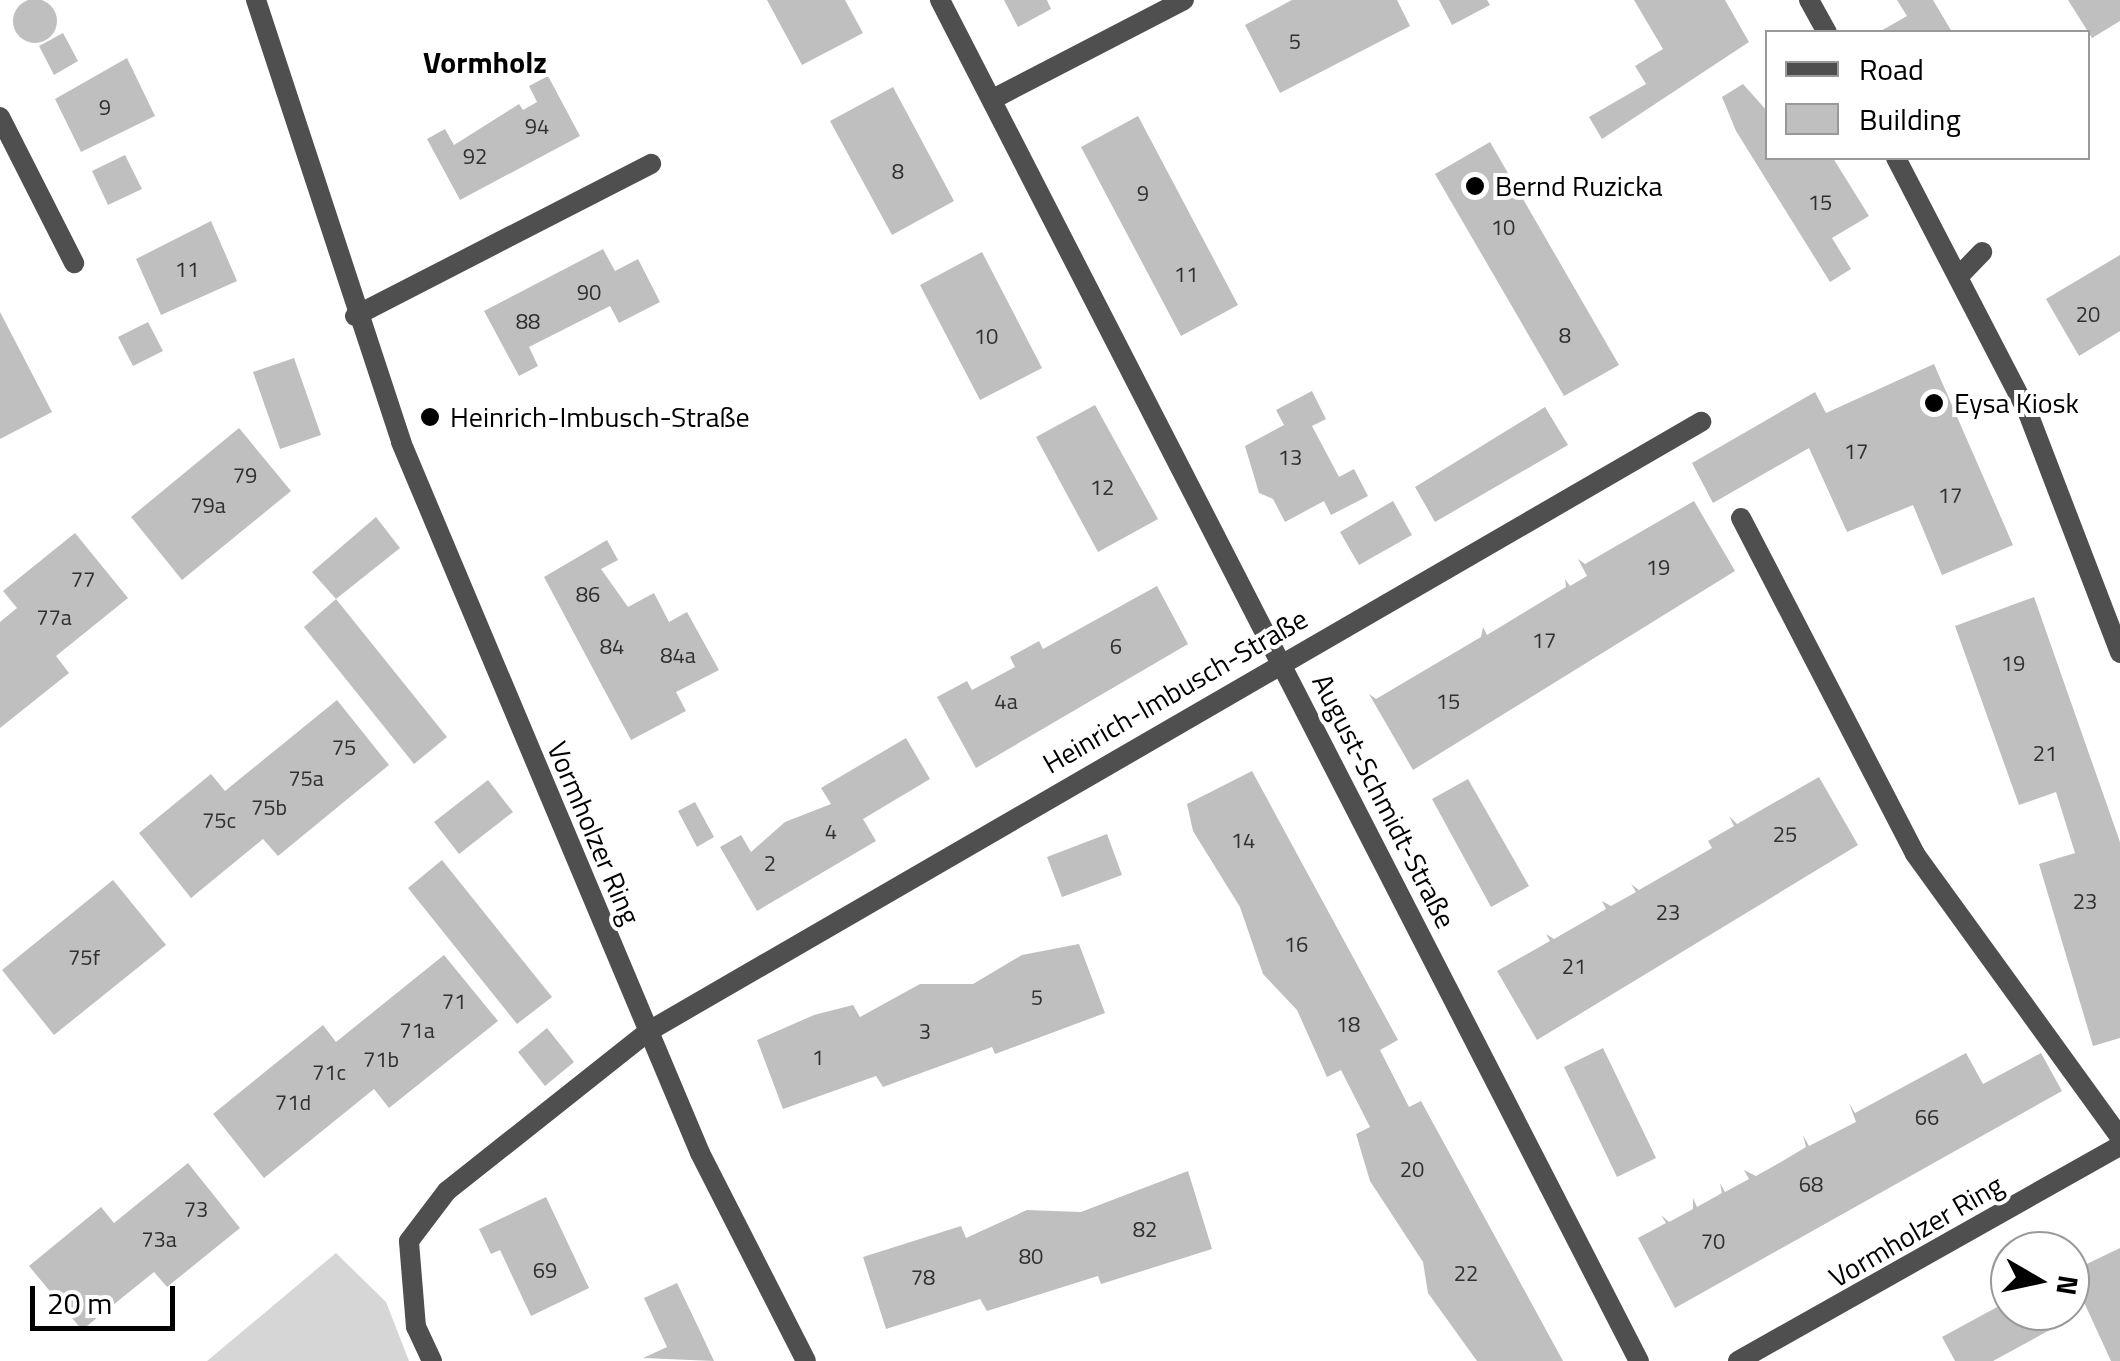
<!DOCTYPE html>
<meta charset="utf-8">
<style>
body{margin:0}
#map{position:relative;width:2120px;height:1361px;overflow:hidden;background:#fff;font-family:"Titillium Web",sans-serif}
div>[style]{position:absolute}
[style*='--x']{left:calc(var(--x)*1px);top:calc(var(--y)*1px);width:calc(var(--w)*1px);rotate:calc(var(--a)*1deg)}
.green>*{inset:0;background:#d6d6d6}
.building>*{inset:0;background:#bfbfbf}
.round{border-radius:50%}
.service>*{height:20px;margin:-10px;padding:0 10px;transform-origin:10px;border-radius:10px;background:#4f4f4f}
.minor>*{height:20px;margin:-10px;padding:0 10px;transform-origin:10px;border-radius:10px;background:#4f4f4f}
.dots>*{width:28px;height:28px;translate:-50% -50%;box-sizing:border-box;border:5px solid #fff;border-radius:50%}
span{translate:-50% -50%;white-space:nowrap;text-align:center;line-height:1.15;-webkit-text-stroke:8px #fff;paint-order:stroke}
.number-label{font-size:22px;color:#303030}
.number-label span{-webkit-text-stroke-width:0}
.poi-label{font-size:28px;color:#000}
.left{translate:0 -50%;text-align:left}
.street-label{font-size:28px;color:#000}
.neighbourhood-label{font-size:30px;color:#000;font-weight:700}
.legend{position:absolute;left:1765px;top:30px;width:325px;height:130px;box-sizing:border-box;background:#fff;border:2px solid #999;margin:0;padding:12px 18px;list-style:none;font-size:30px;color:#000}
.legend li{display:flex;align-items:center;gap:20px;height:50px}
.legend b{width:50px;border:2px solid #999}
.north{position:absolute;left:1990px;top:1231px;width:100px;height:100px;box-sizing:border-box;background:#fff;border:2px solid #999;border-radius:50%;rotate:99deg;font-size:28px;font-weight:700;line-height:40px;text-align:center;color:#000}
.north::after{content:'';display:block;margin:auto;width:35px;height:45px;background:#000;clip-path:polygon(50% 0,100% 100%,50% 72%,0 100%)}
.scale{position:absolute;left:30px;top:1286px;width:145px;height:45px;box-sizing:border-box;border:5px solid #000;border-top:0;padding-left:12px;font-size:30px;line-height:35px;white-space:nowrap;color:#000;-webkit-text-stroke:8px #fff;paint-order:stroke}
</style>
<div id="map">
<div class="green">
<i style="clip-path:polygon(336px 1253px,386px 1302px,409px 1361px,207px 1361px)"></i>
</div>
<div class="building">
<i class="round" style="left:13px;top:-1px;width:44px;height:44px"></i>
<i style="clip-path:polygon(767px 0,845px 0,863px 33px,802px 65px)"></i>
<i style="clip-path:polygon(1004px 0,1047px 0,1051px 9px,1018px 27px)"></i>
<i style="clip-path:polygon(1292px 0,1397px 0,1410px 26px,1280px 93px,1245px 25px)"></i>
<i style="clip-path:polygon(1439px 0,1487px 0,1490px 5px,1452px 25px)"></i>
<i style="clip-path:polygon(1634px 0,1725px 0,1749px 42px,1602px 139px,1589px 117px,1646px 84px,1635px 66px,1663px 49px)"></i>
<i style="clip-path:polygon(1897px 0,1933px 0,1952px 32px,1879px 32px,1907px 16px)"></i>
<i style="clip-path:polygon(2068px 0,2120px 0,2120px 21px,2092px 38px)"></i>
<i style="clip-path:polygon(63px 33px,78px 61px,54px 75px,39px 46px)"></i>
<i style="clip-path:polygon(127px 58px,155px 116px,81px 152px,55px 99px)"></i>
<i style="clip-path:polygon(548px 76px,580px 136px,460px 200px,427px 139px,445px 129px,454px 145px,519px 104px,523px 110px,537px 102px,529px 86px)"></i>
<i style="clip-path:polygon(1743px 84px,1768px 112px,1768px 158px,1833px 158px,1869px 216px,1832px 238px,1851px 269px,1830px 282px,1736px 131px,1722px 97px)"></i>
<i style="clip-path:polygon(893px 87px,954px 201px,892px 235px,830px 121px)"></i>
<i style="clip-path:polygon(1138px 116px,1238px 305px,1181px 336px,1081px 147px)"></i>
<i style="clip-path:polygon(1490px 142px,1619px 365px,1564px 396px,1435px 174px)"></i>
<i style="clip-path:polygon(125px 155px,142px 189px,108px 205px,92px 171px)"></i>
<i style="clip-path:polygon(211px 221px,237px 281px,161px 315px,136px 259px)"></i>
<i style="clip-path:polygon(603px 249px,615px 271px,638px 259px,660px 302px,619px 323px,610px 306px,529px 347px,538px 366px,519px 376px,484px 311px)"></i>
<i style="clip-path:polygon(982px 252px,1042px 368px,980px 400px,920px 285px)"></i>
<i style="clip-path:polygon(2120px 255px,2120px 331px,2079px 356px,2046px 299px)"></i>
<i style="clip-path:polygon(0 312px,52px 412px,0 439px)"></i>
<i style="clip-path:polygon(148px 322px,163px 351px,133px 366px,118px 337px)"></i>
<i style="clip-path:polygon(294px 358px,321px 435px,280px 449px,253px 372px)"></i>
<i style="clip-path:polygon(1934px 364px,2013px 545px,1942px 575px,1913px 505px,1847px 532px,1809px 448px,1713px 503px,1692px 463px,1815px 392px,1826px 413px)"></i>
<i style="clip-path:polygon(1312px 391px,1326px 419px,1312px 426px,1339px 477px,1354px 469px,1368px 496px,1331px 515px,1324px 501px,1285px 522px,1273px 499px,1259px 493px,1245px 446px,1284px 425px,1276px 410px)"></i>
<i style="clip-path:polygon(1095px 405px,1158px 519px,1098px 552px,1036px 437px)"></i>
<i style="clip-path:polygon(1545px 407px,1568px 445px,1435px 522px,1415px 487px)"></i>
<i style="clip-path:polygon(239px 428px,291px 491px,182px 580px,131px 517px)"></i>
<i style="clip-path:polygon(1393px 501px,1412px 535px,1359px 565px,1340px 532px)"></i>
<i style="clip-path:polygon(1694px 501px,1735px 571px,1413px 770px,1369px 694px,1376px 699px,1481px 637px,1483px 627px,1487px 635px,1566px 587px,1565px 579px,1570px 586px,1587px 576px,1578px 559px,1585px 564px)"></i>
<i style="clip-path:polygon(376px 517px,400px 548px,336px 599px,312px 572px)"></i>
<i style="clip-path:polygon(75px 533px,128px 598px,56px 656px,69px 673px,0 728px,0 622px,17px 608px,3px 591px)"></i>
<i style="clip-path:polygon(607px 540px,618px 560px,601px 569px,628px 607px,654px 593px,669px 622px,687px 612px,719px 670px,676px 692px,686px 711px,631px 740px,544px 577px)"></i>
<i style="clip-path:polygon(1157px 586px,1188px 644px,976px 768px,937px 697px,967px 681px,972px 690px,1015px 667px,1010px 657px,1039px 641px,1043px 649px)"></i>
<i style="clip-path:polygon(2034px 597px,2120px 842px,2120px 1038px,2093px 1046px,2039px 864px,2075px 853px,2056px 792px,2019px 805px,1955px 626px)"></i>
<i style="clip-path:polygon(336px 599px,447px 737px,414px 764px,304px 627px)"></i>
<i style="clip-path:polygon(337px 700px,389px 765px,278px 856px,263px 839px,191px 898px,139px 833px,211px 774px,225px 791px)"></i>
<i style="clip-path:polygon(906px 738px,930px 779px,863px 819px,876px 841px,757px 911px,720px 847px,741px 835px,751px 852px,785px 822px,831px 804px,821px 788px)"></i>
<i style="clip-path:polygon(1252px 771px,1398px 1040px,1380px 1050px,1409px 1107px,1421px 1101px,1563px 1361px,1477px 1361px,1428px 1293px,1423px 1262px,1370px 1181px,1356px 1134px,1370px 1127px,1341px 1070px,1327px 1077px,1297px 1010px,1263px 974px,1240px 907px,1193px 831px,1187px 804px)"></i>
<i style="clip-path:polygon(1819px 777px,1858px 845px,1537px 1040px,1497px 971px,1550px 941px,1546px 934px,1554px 939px,1606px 909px,1602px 901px,1611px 906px,1636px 892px,1631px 884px,1639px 890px,1712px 848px,1708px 841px,1734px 826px,1729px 816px,1737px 824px)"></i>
<i style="clip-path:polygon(1468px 779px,1529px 886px,1491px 907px,1432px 799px)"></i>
<i style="clip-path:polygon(488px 780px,513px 812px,459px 854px,434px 822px)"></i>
<i style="clip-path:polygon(695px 802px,714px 837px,697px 847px,678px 811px)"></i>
<i style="clip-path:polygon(1107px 834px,1122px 875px,1062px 897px,1047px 857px)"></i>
<i style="clip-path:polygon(442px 860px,552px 997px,517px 1024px,408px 888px)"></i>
<i style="clip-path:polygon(113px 880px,166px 945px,54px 1035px,2px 970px)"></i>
<i style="clip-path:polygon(1079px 944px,1105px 1013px,995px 1054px,992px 1047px,883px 1087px,876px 1076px,783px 1109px,757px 1040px,814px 1015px,853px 1005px,860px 1017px,920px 984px,973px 984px,1022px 955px)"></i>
<i style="clip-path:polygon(444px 955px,498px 1021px,389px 1108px,374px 1089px,264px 1178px,213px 1114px,323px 1025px,336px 1042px)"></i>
<i style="clip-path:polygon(547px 1028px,574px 1062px,545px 1086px,518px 1052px)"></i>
<i style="clip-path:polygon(1603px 1048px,1656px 1158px,1617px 1177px,1564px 1067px)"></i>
<i style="clip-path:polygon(1966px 1053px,1983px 1084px,2041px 1053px,2062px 1091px,1675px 1308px,1638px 1238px,1666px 1223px,1661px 1215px,1669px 1222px,1693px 1209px,1693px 1198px,1697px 1207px,1722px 1193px,1720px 1183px,1725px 1192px,1749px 1179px,1744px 1170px,1756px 1176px,1781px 1162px,1806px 1147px,1803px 1135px,1809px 1146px,1856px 1122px,1849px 1103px,1855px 1113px)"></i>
<i style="clip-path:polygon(188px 1163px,240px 1228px,167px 1287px,154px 1272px,82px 1330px,29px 1266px,101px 1207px,114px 1223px)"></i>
<i style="clip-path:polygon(1188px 1171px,1212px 1249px,1101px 1284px,1098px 1276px,987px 1311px,980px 1299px,886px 1329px,863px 1257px,961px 1226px,966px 1238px,1027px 1210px,1081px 1212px)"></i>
<i style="clip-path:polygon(546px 1197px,589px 1288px,531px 1316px,500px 1250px,491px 1254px,479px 1229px)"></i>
<i style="clip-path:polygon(2120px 1248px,2120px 1361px,2111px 1361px,2070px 1272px)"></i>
<i style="clip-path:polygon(677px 1283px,700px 1331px,714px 1361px,643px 1358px,667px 1347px,644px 1298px)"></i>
<i style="clip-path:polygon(2010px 1300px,2010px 1311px,2052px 1311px,2059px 1325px,1993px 1361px,1955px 1361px,1942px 1337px)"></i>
</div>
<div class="service">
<i style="--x:1960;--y:275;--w:32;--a:-46"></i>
<i style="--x:1741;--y:518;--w:378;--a:62.6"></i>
<i style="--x:1915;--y:854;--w:349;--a:54.1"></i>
<i style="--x:432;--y:1361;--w:38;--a:-115"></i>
<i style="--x:416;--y:1327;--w:86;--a:-94.7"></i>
<i style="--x:409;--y:1241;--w:63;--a:-52.8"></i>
<i style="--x:447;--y:1191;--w:258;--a:-38.4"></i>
</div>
<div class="minor">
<i style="--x:256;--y:0;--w:465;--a:71.8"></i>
<i style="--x:401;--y:442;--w:771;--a:67.19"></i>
<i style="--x:700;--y:1153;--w:233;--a:63"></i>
<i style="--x:940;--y:0;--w:1530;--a:62.82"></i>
<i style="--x:1809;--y:0;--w:37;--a:61"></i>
<i style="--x:993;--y:99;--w:215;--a:-27.4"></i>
<i style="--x:0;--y:117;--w:164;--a:63.1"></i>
<i style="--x:1896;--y:158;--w:287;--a:62.6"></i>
<i style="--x:2028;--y:413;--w:257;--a:69"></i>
<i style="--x:355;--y:316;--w:333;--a:-27.2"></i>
<i style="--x:649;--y:1031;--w:1216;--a:-30.07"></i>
<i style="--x:1738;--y:1361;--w:438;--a:-29.4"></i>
</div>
<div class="dots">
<i style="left:1475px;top:186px;background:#000"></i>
<i style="left:1934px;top:403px;background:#000"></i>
<i style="left:430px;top:417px;background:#000"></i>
</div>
<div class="number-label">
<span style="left:1295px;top:42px">5</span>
<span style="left:105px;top:108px">9</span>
<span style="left:537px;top:127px">94</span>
<span style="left:475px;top:157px">92</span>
<span style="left:898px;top:172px">8</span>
<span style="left:1143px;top:194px">9</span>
<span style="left:1820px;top:203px">15</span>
<span style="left:1503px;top:228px">10</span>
<span style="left:187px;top:270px">11</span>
<span style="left:1186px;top:275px">11</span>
<span style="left:589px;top:293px">90</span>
<span style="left:2088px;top:315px">20</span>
<span style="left:528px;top:322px">88</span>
<span style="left:1565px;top:336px">8</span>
<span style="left:986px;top:337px">10</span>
<span style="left:1856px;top:452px">17</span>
<span style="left:1290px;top:458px">13</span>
<span style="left:245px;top:476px">79</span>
<span style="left:1102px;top:488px">12</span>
<span style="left:1950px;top:496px">17</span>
<span style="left:208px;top:506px">79a</span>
<span style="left:1658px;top:568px">19</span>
<span style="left:83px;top:580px">77</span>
<span style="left:588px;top:595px">86</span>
<span style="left:54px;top:618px">77a</span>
<span style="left:1544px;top:641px">17</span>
<span style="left:612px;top:647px">84</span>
<span style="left:1116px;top:647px">6</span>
<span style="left:678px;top:656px">84a</span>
<span style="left:2013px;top:664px">19</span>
<span style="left:1006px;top:702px">4a</span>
<span style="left:1448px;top:702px">15</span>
<span style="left:344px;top:748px">75</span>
<span style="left:2045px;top:754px">21</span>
<span style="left:306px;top:779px">75a</span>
<span style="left:269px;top:808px">75b</span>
<span style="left:219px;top:821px">75c</span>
<span style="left:831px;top:832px">4</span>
<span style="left:1785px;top:835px">25</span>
<span style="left:1243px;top:841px">14</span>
<span style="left:770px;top:864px">2</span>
<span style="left:2085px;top:902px">23</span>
<span style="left:1668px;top:913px">23</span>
<span style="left:1296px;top:945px">16</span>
<span style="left:84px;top:958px">75f</span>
<span style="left:1574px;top:967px">21</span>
<span style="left:1037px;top:998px">5</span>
<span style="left:454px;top:1002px">71</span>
<span style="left:1348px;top:1025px">18</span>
<span style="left:417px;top:1031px">71a</span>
<span style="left:925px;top:1032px">3</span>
<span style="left:818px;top:1058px">1</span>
<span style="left:381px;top:1060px">71b</span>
<span style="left:329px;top:1073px">71c</span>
<span style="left:293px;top:1103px">71d</span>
<span style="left:1927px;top:1118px">66</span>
<span style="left:1412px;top:1170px">20</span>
<span style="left:1811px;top:1185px">68</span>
<span style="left:196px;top:1210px">73</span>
<span style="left:1145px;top:1230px">82</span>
<span style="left:159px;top:1240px">73a</span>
<span style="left:1713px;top:1242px">70</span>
<span style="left:1031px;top:1257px">80</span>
<span style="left:545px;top:1271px">69</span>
<span style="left:1466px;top:1274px">22</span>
<span style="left:923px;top:1278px">78</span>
</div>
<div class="poi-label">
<span class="left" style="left:1495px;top:186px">Bernd Ruzicka</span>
<span class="left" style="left:1954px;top:403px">Eysa Kiosk</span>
<span class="left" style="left:450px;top:417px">Heinrich-Imbusch-Straße</span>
</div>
<div class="street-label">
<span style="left:1175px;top:691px;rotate:-30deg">Heinrich-Imbusch-Straße</span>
<span style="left:1384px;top:801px;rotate:63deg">August-Schmidt-Straße</span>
<span style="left:594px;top:833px;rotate:67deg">Vormholzer Ring</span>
<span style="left:1916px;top:1231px;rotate:-30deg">Vormholzer Ring</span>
</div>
<div class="neighbourhood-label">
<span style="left:485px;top:62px">Vormholz</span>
</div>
<ul class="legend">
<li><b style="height:12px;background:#4f4f4f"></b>Road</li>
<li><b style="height:28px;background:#bfbfbf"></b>Building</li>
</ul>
<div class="north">N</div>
<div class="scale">20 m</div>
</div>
